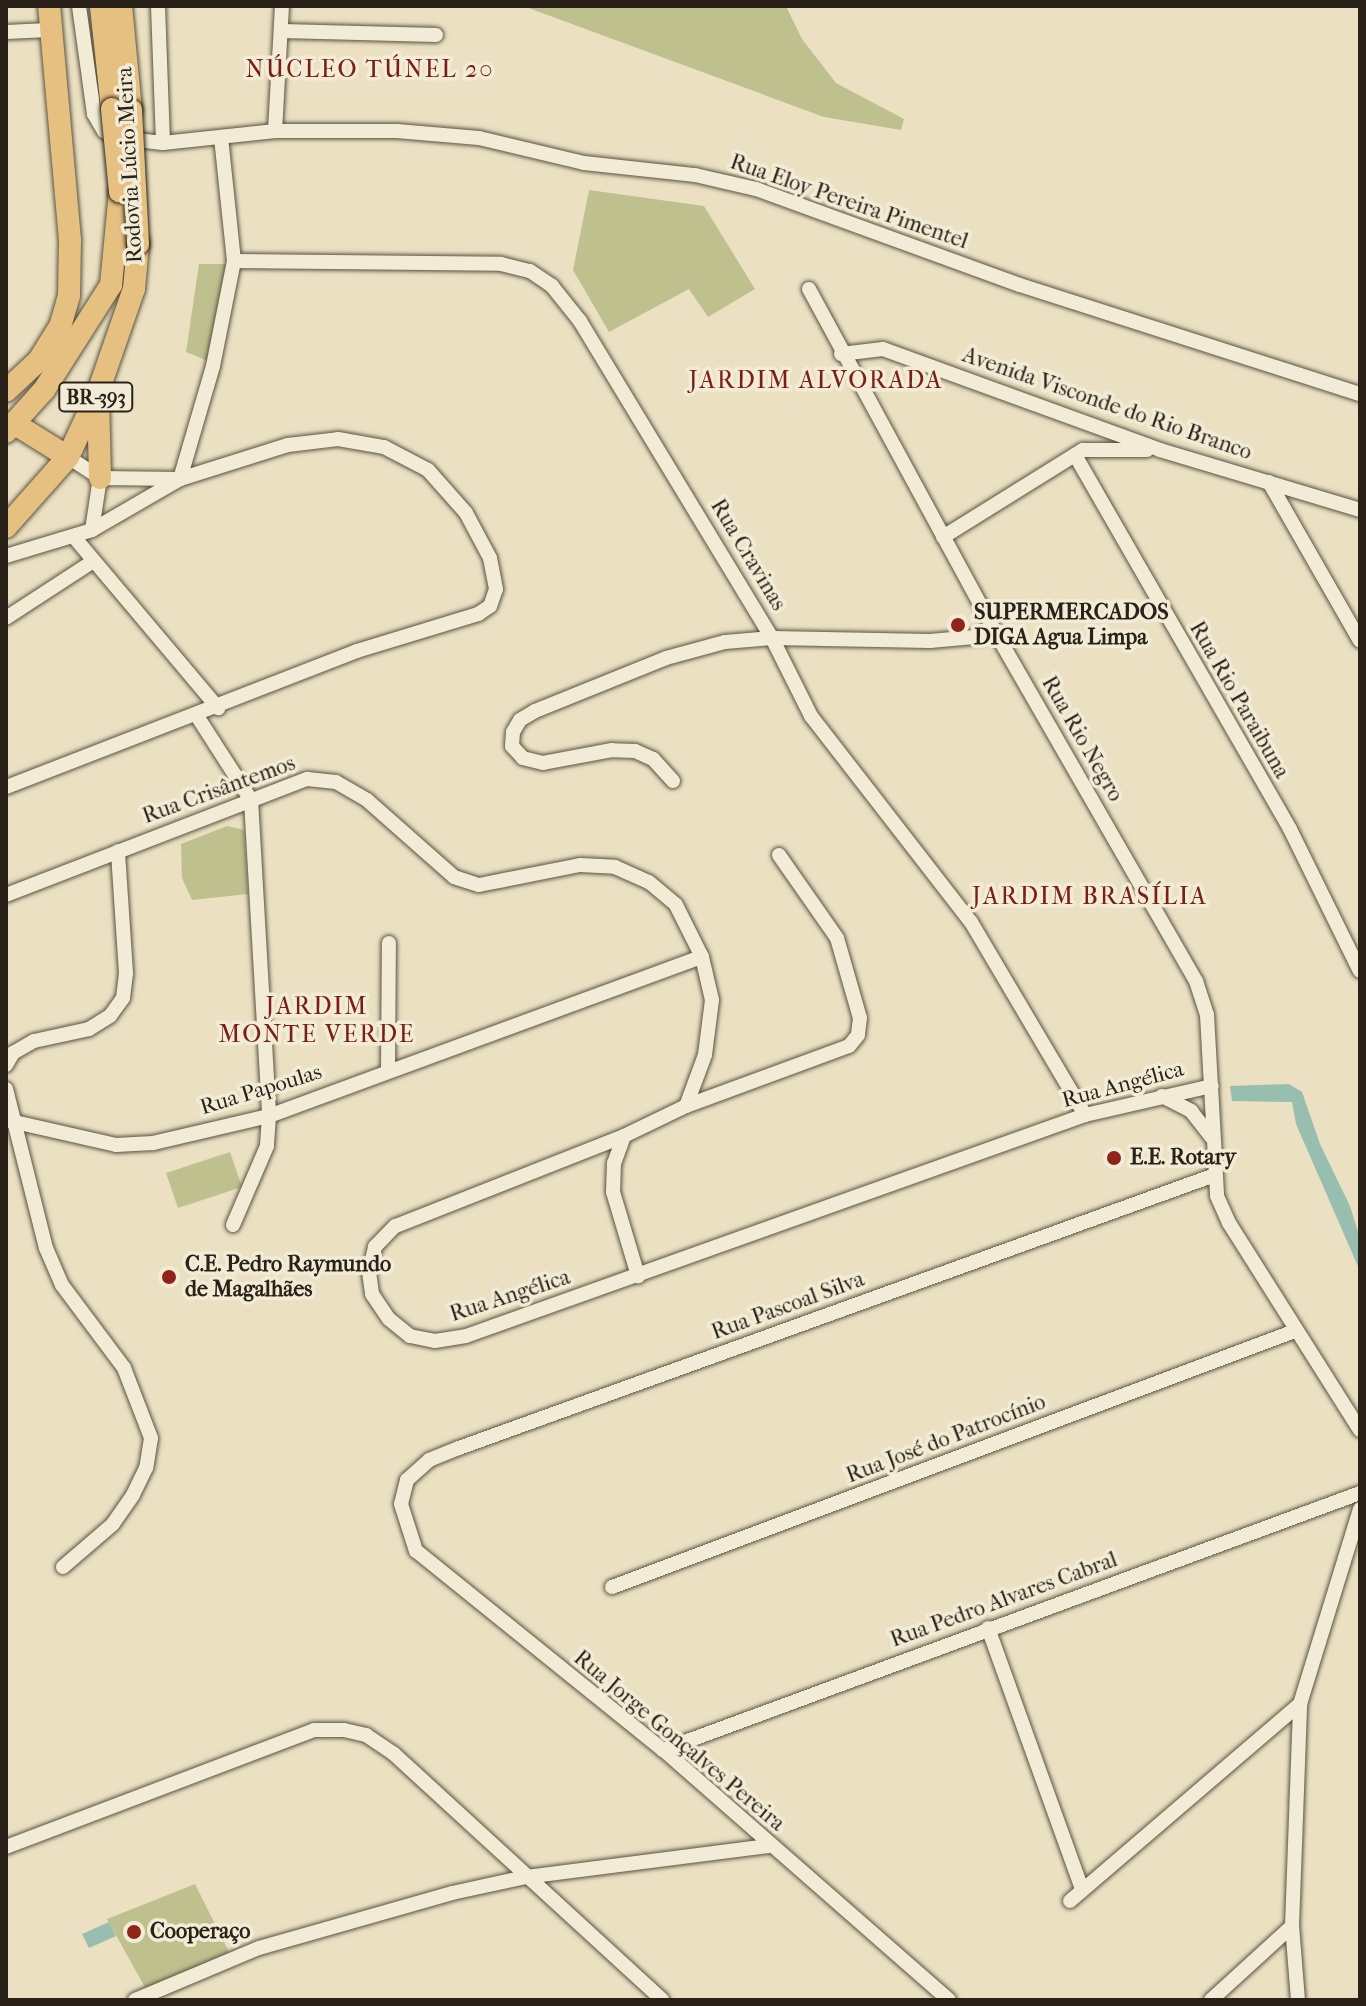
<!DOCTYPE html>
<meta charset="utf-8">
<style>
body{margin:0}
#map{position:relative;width:1366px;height:2006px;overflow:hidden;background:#ebe1c2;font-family:"IM FELL French Canon",serif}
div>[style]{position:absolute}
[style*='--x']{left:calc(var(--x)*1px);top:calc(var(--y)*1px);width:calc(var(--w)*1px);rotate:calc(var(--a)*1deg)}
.green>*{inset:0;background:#bec18e}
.water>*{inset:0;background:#98beb0}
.roads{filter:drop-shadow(0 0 2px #5a5242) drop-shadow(0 0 2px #5a5242)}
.minor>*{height:14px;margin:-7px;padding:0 7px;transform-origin:7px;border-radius:7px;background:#f2ecd7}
.primary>*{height:22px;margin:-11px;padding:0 11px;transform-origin:11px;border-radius:11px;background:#e6c081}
.bridges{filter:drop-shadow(0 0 2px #2a2218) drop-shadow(0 0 2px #2a2218)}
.primary-bridge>*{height:22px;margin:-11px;padding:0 11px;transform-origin:11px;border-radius:11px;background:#e6c081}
.dots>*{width:22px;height:22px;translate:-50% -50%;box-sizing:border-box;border:4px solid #f2ecd7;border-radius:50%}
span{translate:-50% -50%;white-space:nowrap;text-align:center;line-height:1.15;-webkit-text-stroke:7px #f2ecd7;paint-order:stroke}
.shield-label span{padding:2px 6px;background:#f2ecd7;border:2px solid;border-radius:6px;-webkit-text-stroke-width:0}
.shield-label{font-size:20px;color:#2a2218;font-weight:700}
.street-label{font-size:22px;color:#2a2218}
.poi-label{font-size:22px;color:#2a2218;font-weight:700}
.left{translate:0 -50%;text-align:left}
.neighbourhood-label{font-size:24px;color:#7a1f14;letter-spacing:2px}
.frame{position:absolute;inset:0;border:8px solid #2a2218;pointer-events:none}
</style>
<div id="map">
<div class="green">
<i style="clip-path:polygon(523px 6px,786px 6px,802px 39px,836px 83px,904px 119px,901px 130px,824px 117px)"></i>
<i style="clip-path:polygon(589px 190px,704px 206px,755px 289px,708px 317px,689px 289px,609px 332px,573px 270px)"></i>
<i style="clip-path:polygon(199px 264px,228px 264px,210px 362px,186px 352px)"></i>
<i style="clip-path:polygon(227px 826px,244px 830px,248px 894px,192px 900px,182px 878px,181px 844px)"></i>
<i style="clip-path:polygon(230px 1152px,242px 1187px,178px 1208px,166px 1173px)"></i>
<i style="clip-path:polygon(195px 1884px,232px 1958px,147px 1991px,107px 1919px)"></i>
</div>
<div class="water">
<i style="clip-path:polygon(1289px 1084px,1302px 1092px,1320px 1144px,1350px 1206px,1360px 1238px,1360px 1271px,1296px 1124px,1292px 1102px,1232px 1101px,1230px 1086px)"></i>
<i style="clip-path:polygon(109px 1922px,116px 1936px,89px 1948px,82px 1934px)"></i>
</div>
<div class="roads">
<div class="minor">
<i style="--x:79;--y:6;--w:109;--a:82.1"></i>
<i style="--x:94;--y:114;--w:20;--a:60"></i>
<i style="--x:104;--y:131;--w:17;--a:25"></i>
<i style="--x:119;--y:138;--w:44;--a:6.5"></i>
<i style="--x:163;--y:143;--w:113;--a:-6.1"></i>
<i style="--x:275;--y:131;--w:122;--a:0"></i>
<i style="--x:397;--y:131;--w:82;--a:4.9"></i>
<i style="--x:479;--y:138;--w:108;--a:13.4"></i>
<i style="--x:584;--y:163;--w:112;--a:6.2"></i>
<i style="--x:695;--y:175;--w:63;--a:12.9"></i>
<i style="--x:756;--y:189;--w:281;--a:20"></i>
<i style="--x:1020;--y:285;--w:357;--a:17.8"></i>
<i style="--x:158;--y:6;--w:137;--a:87.9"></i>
<i style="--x:282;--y:31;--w:154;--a:1.5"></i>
<i style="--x:6;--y:32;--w:43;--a:-2.7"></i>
<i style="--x:275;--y:131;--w:125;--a:-86.8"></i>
<i style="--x:234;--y:261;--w:267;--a:0.6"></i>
<i style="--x:501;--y:264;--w:30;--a:14"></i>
<i style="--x:530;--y:271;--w:27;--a:34"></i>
<i style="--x:552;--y:286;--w:45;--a:51.3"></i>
<i style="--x:580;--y:321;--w:371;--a:58.8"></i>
<i style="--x:772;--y:638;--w:87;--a:63.4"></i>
<i style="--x:811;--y:716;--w:261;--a:52.2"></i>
<i style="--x:971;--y:922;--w:224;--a:59.4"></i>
<i style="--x:809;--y:289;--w:394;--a:61.5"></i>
<i style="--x:997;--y:635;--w:399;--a:60.1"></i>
<i style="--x:1196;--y:981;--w:36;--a:72"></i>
<i style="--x:1207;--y:1015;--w:181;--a:86.8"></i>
<i style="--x:1217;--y:1196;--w:30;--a:66"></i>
<i style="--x:1229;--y:1223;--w:245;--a:57.7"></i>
<i style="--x:841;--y:354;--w:42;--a:-6.8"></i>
<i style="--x:883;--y:349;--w:295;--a:20"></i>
<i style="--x:1160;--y:450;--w:209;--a:16.7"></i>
<i style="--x:1075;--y:455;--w:431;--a:60.1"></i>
<i style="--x:1290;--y:829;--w:158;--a:63.8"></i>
<i style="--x:68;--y:457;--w:38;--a:33"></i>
<i style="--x:100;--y:478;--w:80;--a:0.7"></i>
<i style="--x:180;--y:479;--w:118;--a:-73.7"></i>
<i style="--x:213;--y:366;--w:107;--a:-78.7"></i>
<i style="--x:234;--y:261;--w:124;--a:-96"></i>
<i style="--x:1269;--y:482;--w:183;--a:60.2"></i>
<i style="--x:92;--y:530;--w:53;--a:-81.3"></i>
<i style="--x:74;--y:537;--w:224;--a:49.9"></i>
<i style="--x:943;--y:537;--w:165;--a:-31.9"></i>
<i style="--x:1083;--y:450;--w:64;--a:0"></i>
<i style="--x:6;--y:556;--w:90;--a:-16.8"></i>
<i style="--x:92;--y:530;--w:102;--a:-30.1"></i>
<i style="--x:180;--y:479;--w:113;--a:-17.5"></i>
<i style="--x:288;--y:445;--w:50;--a:-6.8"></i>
<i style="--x:338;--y:439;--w:47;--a:9.9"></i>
<i style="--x:384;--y:447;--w:50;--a:27.6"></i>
<i style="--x:428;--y:470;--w:57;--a:48.5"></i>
<i style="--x:466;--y:513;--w:51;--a:61.9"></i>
<i style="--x:490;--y:558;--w:32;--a:79"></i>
<i style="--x:496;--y:589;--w:18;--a:109"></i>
<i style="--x:490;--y:606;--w:14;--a:146"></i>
<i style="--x:478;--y:614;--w:127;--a:163"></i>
<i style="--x:357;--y:651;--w:376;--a:158.8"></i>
<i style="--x:6;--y:618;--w:103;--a:-33.1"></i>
<i style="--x:197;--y:716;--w:100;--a:57.3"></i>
<i style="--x:251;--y:800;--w:317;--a:86.7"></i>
<i style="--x:269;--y:1116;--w:30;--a:94"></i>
<i style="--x:267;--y:1146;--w:86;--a:113.3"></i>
<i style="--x:673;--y:781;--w:30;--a:-132"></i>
<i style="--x:653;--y:759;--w:20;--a:-156"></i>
<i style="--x:635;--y:751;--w:23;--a:-178"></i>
<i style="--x:612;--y:750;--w:70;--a:169.3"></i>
<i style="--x:543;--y:763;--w:21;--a:-166"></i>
<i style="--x:523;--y:758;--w:16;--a:-133"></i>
<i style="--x:512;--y:746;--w:14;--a:-86"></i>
<i style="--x:513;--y:732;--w:14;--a:-60"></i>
<i style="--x:520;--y:720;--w:17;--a:-31"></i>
<i style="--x:535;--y:711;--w:141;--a:-22"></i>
<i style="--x:666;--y:658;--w:61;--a:-15.2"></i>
<i style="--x:725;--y:642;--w:47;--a:-4.9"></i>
<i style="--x:772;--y:638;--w:158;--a:1.1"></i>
<i style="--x:930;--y:641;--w:67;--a:-5.1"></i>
<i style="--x:779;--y:855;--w:101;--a:55.1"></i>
<i style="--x:837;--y:938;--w:83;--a:74"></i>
<i style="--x:860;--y:1018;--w:17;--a:97"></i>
<i style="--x:858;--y:1035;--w:14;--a:129"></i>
<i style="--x:849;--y:1046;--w:174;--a:159.8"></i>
<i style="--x:686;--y:1106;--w:69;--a:154.2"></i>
<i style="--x:624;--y:1136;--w:246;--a:158.5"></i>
<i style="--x:395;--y:1226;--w:29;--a:134"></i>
<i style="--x:375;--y:1247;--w:26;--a:103"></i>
<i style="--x:369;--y:1272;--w:22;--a:82"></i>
<i style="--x:372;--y:1294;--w:30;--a:56"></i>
<i style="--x:389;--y:1319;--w:27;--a:39"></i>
<i style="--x:410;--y:1336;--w:25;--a:11"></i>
<i style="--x:435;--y:1341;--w:31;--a:-9"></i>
<i style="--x:466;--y:1336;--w:657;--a:-19.65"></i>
<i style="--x:1085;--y:1115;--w:130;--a:-12.9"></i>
<i style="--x:6;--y:895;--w:323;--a:-21.1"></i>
<i style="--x:307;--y:779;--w:29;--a:6"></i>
<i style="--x:336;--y:782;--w:36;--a:30"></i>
<i style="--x:367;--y:800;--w:116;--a:41.5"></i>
<i style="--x:454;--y:877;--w:26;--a:18"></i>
<i style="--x:479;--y:885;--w:103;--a:-11.2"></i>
<i style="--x:580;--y:865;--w:35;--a:3"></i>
<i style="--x:615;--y:867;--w:37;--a:24"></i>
<i style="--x:649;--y:882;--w:35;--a:40"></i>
<i style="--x:676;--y:905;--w:58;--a:63.4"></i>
<i style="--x:702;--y:957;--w:44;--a:76.9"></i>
<i style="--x:712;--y:1000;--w:55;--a:97.3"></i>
<i style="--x:705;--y:1055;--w:54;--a:110.4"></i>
<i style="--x:6;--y:1065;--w:14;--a:-60"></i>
<i style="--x:13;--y:1053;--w:24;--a:-30"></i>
<i style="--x:34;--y:1041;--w:56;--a:-12.3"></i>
<i style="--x:89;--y:1029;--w:25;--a:-32"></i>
<i style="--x:110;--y:1016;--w:22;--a:-54"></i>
<i style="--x:123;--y:998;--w:25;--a:-83"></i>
<i style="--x:126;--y:973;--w:122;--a:-93.8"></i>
<i style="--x:388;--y:1071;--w:128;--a:-89.6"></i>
<i style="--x:6;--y:1089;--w:164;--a:75.9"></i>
<i style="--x:46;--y:1248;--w:40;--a:66.6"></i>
<i style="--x:62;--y:1285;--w:104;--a:53.2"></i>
<i style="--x:124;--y:1368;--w:75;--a:68.9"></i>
<i style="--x:151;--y:1438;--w:30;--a:99"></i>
<i style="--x:146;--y:1468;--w:30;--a:116"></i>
<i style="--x:133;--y:1495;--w:35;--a:125"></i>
<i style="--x:113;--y:1524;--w:66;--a:139.3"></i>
<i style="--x:1162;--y:1096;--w:33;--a:27"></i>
<i style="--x:1191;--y:1111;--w:34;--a:52"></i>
<i style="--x:6;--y:1120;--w:113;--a:12.8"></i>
<i style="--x:116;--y:1145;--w:37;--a:-3"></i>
<i style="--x:153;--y:1143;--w:119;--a:-13.1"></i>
<i style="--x:269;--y:1116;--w:461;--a:-20.2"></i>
<i style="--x:624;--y:1136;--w:29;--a:110"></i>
<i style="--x:614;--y:1163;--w:29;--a:92"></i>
<i style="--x:613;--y:1192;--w:88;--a:73.4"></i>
<i style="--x:612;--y:1587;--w:729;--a:-20.55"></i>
<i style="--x:988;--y:1628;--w:277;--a:70.2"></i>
<i style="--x:663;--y:1750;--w:743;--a:-20.24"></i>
<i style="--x:6;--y:1847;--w:329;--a:-20.8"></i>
<i style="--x:314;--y:1730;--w:30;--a:0"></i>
<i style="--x:344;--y:1730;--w:23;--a:13"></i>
<i style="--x:366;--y:1735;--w:34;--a:34"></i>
<i style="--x:394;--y:1754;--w:364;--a:42.5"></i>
<i style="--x:1070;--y:1901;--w:303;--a:-40.6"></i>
<i style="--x:135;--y:2000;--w:134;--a:-22.8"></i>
<i style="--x:259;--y:1948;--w:201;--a:-15.9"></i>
<i style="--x:452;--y:1893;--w:76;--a:-12.2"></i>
<i style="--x:526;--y:1877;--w:245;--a:-7.3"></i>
<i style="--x:949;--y:2000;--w:380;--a:-138.8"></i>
<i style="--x:663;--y:1750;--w:317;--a:-141.1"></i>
<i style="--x:416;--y:1551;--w:49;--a:-107.7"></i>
<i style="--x:401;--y:1504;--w:25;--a:-76"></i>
<i style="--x:407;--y:1480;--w:30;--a:-42"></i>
<i style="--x:429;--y:1460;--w:32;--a:-22"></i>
<i style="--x:459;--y:1448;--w:804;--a:-19.86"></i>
<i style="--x:1211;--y:2000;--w:110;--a:-42.4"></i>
<i style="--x:1298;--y:2000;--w:74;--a:-94.6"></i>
<i style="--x:1292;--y:1926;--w:222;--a:-87.9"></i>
<i style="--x:1300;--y:1704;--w:204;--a:-72.9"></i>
</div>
<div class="primary">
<i style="--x:101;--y:6;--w:104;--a:83.9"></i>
<i style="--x:121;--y:6;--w:104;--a:84.5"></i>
<i style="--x:6;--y:391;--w:45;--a:-43.2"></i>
<i style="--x:39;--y:360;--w:39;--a:-58"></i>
<i style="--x:60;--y:327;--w:32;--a:-74"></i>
<i style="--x:69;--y:296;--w:56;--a:-89"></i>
<i style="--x:70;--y:240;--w:235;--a:-95.1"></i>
<i style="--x:98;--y:399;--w:79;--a:88.5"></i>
<i style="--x:15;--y:424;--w:62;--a:31.9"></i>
<i style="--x:6;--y:432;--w:57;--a:-47.9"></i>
<i style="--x:44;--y:390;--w:125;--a:-57.5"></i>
<i style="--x:111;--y:285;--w:93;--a:-84.5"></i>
<i style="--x:6;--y:527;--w:94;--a:-48.5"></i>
<i style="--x:68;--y:457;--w:68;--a:-64.9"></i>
<i style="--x:97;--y:395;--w:112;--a:-70.8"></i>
<i style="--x:134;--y:289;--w:45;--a:-84.9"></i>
</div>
</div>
<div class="bridges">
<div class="primary-bridge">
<i style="--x:112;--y:109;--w:83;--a:84.5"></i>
<i style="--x:131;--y:110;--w:134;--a:87"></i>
</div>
</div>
<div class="dots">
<i style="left:958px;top:625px;background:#8f2418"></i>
<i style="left:1114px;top:1158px;background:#8f2418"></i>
<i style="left:169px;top:1277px;background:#8f2418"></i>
<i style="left:134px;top:1932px;background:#8f2418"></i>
</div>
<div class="shield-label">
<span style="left:96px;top:397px">BR-393</span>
</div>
<div class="street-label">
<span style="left:130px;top:165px;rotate:-93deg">Rodovia Lúcio Meira</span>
<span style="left:849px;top:202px;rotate:19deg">Rua Eloy Pereira Pimentel</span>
<span style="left:1107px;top:404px;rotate:19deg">Avenida Visconde do Rio Branco</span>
<span style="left:748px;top:555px;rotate:59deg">Rua Cravinas</span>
<span style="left:1239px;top:700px;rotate:60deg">Rua Rio Paraibuna</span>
<span style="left:1082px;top:739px;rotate:60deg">Rua Rio Negro</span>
<span style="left:219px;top:790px;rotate:-20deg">Rua Crisântemos</span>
<span style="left:1123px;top:1085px;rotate:-15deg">Rua Angélica</span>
<span style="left:261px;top:1090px;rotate:-17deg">Rua Papoulas</span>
<span style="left:510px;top:1296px;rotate:-18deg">Rua Angélica</span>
<span style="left:788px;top:1306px;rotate:-20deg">Rua Pascoal Silva</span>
<span style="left:946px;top:1439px;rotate:-21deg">Rua José do Patrocínio</span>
<span style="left:1004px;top:1600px;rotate:-20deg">Rua Pedro Alvares Cabral</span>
<span style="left:679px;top:1741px;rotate:40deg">Rua Jorge Gonçalves Pereira</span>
</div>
<div class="poi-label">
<span class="left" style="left:974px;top:625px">SUPERMERCADOS<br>DIGA Agua Limpa</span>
<span class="left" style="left:1130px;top:1158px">E.E. Rotary</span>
<span class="left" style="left:185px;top:1277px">C.E. Pedro Raymundo<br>de Magalhães</span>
<span class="left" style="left:150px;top:1932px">Cooperaço</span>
</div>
<div class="neighbourhood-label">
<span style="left:370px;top:70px">NÚCLEO TÚNEL 20</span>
<span style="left:816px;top:381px">JARDIM ALVORADA</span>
<span style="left:1090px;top:897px">JARDIM BRASÍLIA</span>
<span style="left:317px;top:1021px">JARDIM<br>MONTE VERDE</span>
</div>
<div class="frame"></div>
</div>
